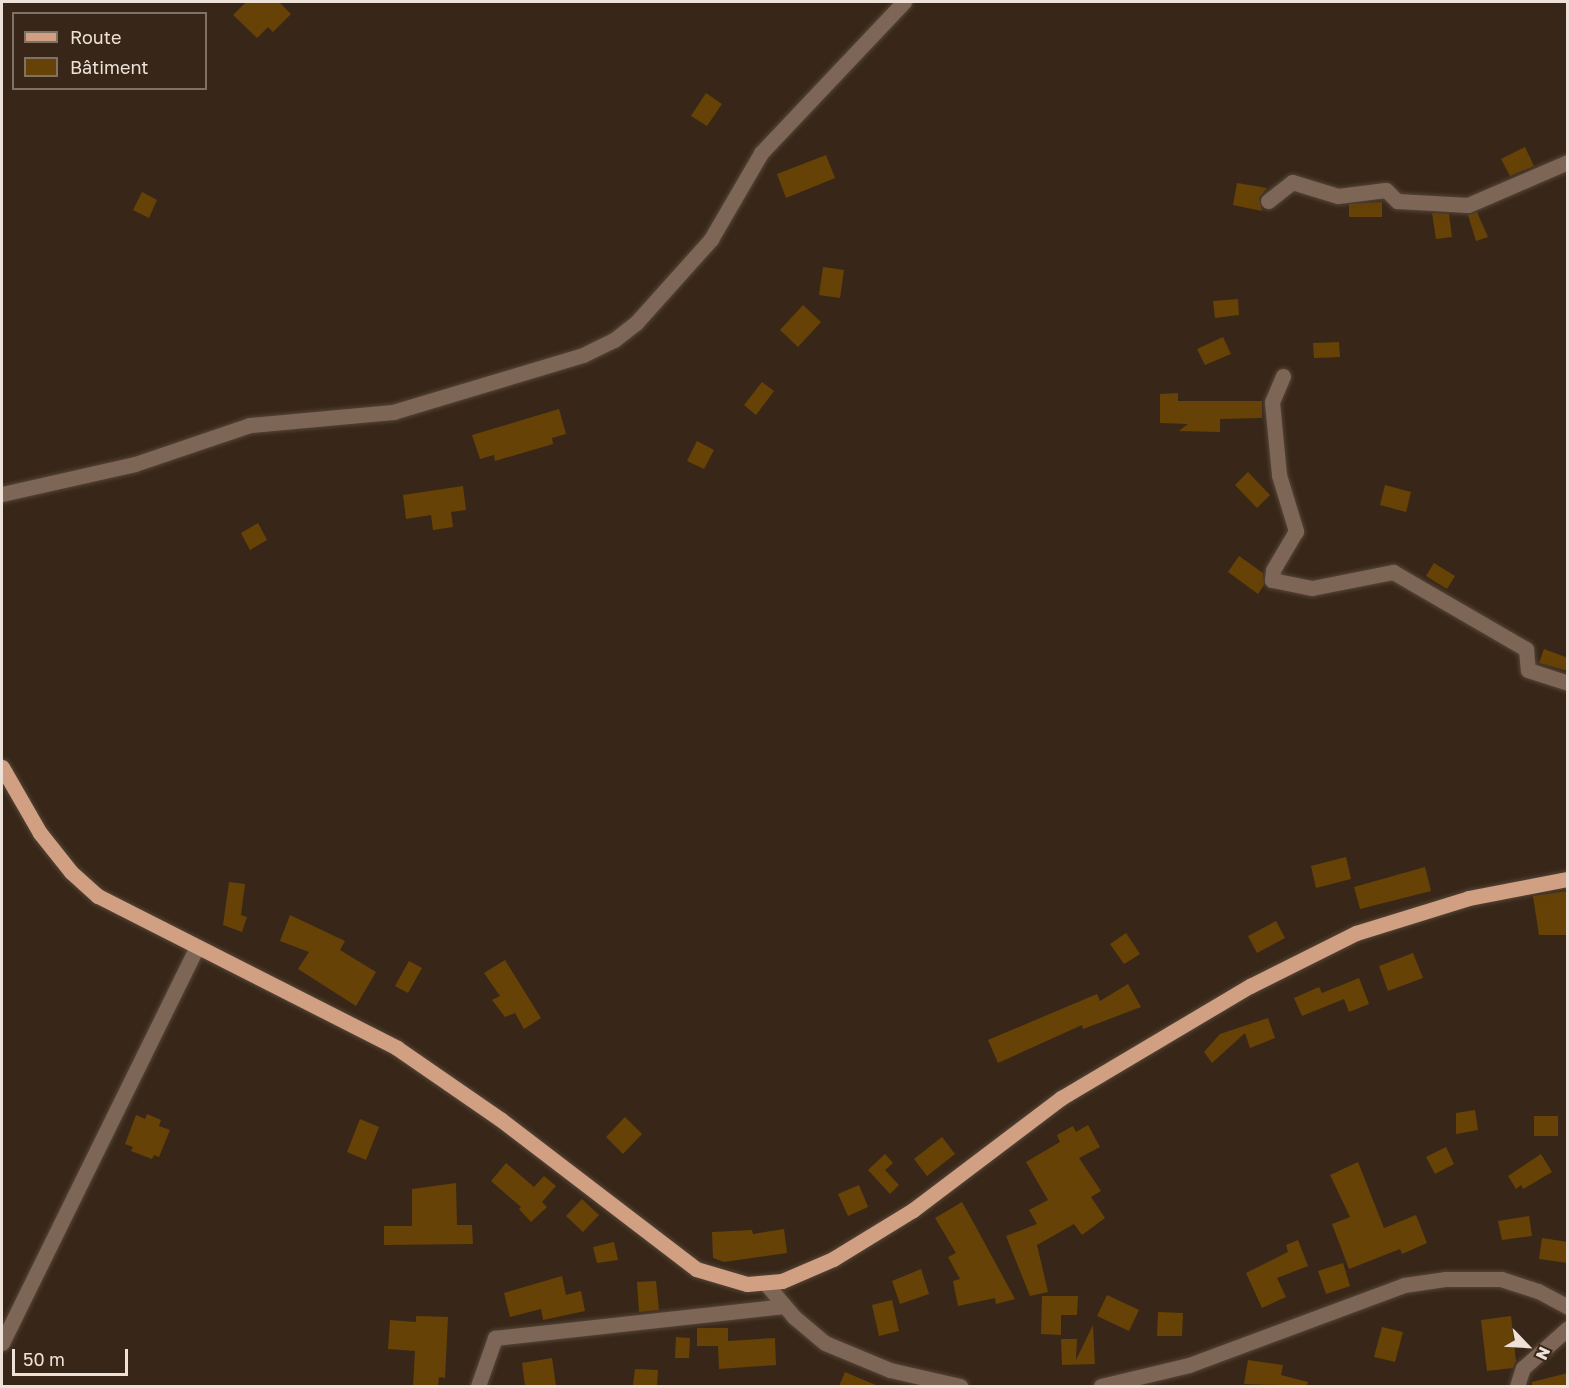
<!DOCTYPE html>
<meta charset="utf-8">
<style>
body{margin:0}
#map{position:relative;width:1569px;height:1388px;overflow:hidden;background:#382718;font-family:"Golos Text",sans-serif}
div>[style]{position:absolute}
[style*='--x']{left:calc(var(--x)*1px);top:calc(var(--y)*1px);width:calc(var(--w)*1px);rotate:calc(var(--a)*1deg)}
.building>*{inset:0;background:#664206}
.roads{filter:drop-shadow(0 0 2px #554537) drop-shadow(0 0 2px #554537)}
.street>*{height:15px;margin:-7.5px;padding:0 7.5px;transform-origin:7.5px;border-radius:7.5px;background:#7e6657}
.primary>*{height:15px;margin:-7.5px;padding:0 7.5px;transform-origin:7.5px;border-radius:7.5px;background:#d1a082}
span{translate:-50% -50%;white-space:nowrap;text-align:center;line-height:1.15;-webkit-text-stroke:4.5px #382718;paint-order:stroke}
.frame{position:absolute;inset:0;border:3px solid #ede1d8;pointer-events:none}
.legend{position:absolute;left:12px;top:12px;width:195px;height:78px;box-sizing:border-box;background:#382718;border:2px solid #807165;margin:0;padding:8px 10px;list-style:none;font-size:18px;color:#ede1d8}
.legend li{display:flex;align-items:center;gap:12px;height:30px}
.legend b{width:30px;border:2px solid #807165}
.north{position:absolute;left:1497px;top:1316px;width:60px;height:60px;-webkit-text-stroke:4px #382718;paint-order:stroke;rotate:115deg;font-size:16px;font-weight:700;line-height:24px;text-align:center;color:#ede1d8}
.north::after{content:'';display:block;margin:auto;width:21px;height:27px;background:#ede1d8;clip-path:polygon(50% 0,100% 100%,50% 72%,0 100%)}
.scale{position:absolute;left:12px;top:1349px;width:116px;height:27px;box-sizing:border-box;border:3px solid #ede1d8;border-top:0;padding-left:8px;font-size:18px;line-height:21px;white-space:nowrap;color:#ede1d8;-webkit-text-stroke:4px #382718;paint-order:stroke}
</style>
<div id="map">
<div class="building">
<i style="clip-path:polygon(246px 2px,279px 2px,291px 14px,273px 32px,268px 27px,257px 38px,233px 15px)"></i>
<i style="clip-path:polygon(706px 93px,722px 104px,707px 126px,691px 116px)"></i>
<i style="clip-path:polygon(1525px 147px,1534px 166px,1510px 176px,1501px 159px)"></i>
<i style="clip-path:polygon(826px 155px,835px 178px,786px 198px,777px 174px)"></i>
<i style="clip-path:polygon(1237px 183px,1267px 188px,1259px 198px,1262px 211px,1233px 205px)"></i>
<i style="clip-path:polygon(142px 192px,157px 200px,149px 218px,133px 210px)"></i>
<i style="clip-path:polygon(1382px 202px,1382px 217px,1349px 217px,1349px 204px)"></i>
<i style="clip-path:polygon(1477px 212px,1488px 237px,1476px 241px,1468px 215px)"></i>
<i style="clip-path:polygon(1432px 213px,1449px 214px,1452px 237px,1436px 239px)"></i>
<i style="clip-path:polygon(823px 267px,844px 270px,840px 298px,819px 295px)"></i>
<i style="clip-path:polygon(1238px 299px,1239px 315px,1215px 318px,1213px 301px)"></i>
<i style="clip-path:polygon(803px 305px,821px 322px,798px 347px,780px 330px)"></i>
<i style="clip-path:polygon(1223px 337px,1231px 354px,1205px 365px,1197px 349px)"></i>
<i style="clip-path:polygon(1339px 342px,1340px 357px,1314px 358px,1313px 343px)"></i>
<i style="clip-path:polygon(762px 382px,774px 391px,756px 415px,744px 405px)"></i>
<i style="clip-path:polygon(1178px 393px,1178px 401px,1262px 401px,1262px 418px,1220px 419px,1220px 432px,1179px 431px,1188px 424px,1160px 423px,1160px 394px)"></i>
<i style="clip-path:polygon(559px 409px,566px 434px,552px 438px,553px 444px,495px 461px,494px 455px,480px 459px,472px 435px)"></i>
<i style="clip-path:polygon(697px 441px,714px 450px,704px 469px,687px 461px)"></i>
<i style="clip-path:polygon(1248px 472px,1270px 495px,1257px 508px,1235px 485px)"></i>
<i style="clip-path:polygon(1385px 485px,1411px 492px,1406px 512px,1380px 505px)"></i>
<i style="clip-path:polygon(463px 486px,466px 510px,451px 512px,453px 527px,433px 530px,431px 515px,406px 519px,403px 495px)"></i>
<i style="clip-path:polygon(258px 523px,267px 540px,250px 550px,241px 533px)"></i>
<i style="clip-path:polygon(1239px 556px,1263px 573px,1264px 585px,1258px 594px,1228px 572px)"></i>
<i style="clip-path:polygon(1434px 563px,1455px 576px,1447px 589px,1426px 576px)"></i>
<i style="clip-path:polygon(1544px 649px,1568px 658px,1568px 671px,1539px 663px)"></i>
<i style="clip-path:polygon(1346px 857px,1351px 879px,1316px 888px,1311px 866px)"></i>
<i style="clip-path:polygon(1425px 867px,1431px 891px,1360px 909px,1354px 887px)"></i>
<i style="clip-path:polygon(229px 882px,245px 884px,241px 915px,247px 917px,242px 932px,223px 925px)"></i>
<i style="clip-path:polygon(1568px 891px,1568px 935px,1539px 935px,1533px 896px)"></i>
<i style="clip-path:polygon(290px 915px,345px 941px,340px 950px,376px 972px,356px 1006px,298px 969px,309px 952px,280px 941px)"></i>
<i style="clip-path:polygon(1276px 921px,1285px 938px,1257px 953px,1248px 936px)"></i>
<i style="clip-path:polygon(1126px 933px,1140px 954px,1124px 964px,1110px 944px)"></i>
<i style="clip-path:polygon(1413px 953px,1423px 978px,1388px 991px,1379px 966px)"></i>
<i style="clip-path:polygon(505px 960px,541px 1018px,524px 1029px,515px 1013px,505px 1017px,492px 1000px,500px 996px,484px 973px)"></i>
<i style="clip-path:polygon(409px 961px,422px 968px,408px 993px,395px 986px)"></i>
<i style="clip-path:polygon(1359px 978px,1369px 1004px,1349px 1012px,1344px 999px,1302px 1016px,1294px 998px,1319px 987px,1322px 993px)"></i>
<i style="clip-path:polygon(1128px 984px,1141px 1007px,1083px 1029px,1082px 1025px,998px 1063px,988px 1040px,1097px 994px,1100px 1001px)"></i>
<i style="clip-path:polygon(1268px 1018px,1275px 1038px,1250px 1048px,1245px 1033px,1212px 1063px,1204px 1052px,1220px 1034px)"></i>
<i style="clip-path:polygon(1475px 1110px,1478px 1130px,1456px 1134px,1456px 1113px)"></i>
<i style="clip-path:polygon(147px 1114px,161px 1120px,159px 1126px,170px 1130px,159px 1157px,154px 1155px,152px 1159px,131px 1151px,133px 1147px,125px 1144px,136px 1115px,145px 1119px)"></i>
<i style="clip-path:polygon(1534px 1116px,1558px 1116px,1558px 1136px,1534px 1136px)"></i>
<i style="clip-path:polygon(625px 1117px,642px 1134px,623px 1154px,606px 1137px)"></i>
<i style="clip-path:polygon(360px 1119px,379px 1127px,366px 1160px,347px 1152px)"></i>
<i style="clip-path:polygon(1088px 1125px,1100px 1147px,1079px 1158px,1101px 1191px,1091px 1197px,1105px 1218px,1082px 1235px,1074px 1224px,1037px 1245px,1048px 1292px,1030px 1296px,1006px 1236px,1037px 1224px,1029px 1210px,1048px 1200px,1026px 1162px,1060px 1142px,1057px 1135px,1073px 1126px,1076px 1132px)"></i>
<i style="clip-path:polygon(942px 1137px,955px 1154px,927px 1176px,914px 1159px)"></i>
<i style="clip-path:polygon(1446px 1147px,1454px 1164px,1435px 1174px,1426px 1157px)"></i>
<i style="clip-path:polygon(885px 1154px,893px 1163px,885px 1170px,899px 1185px,890px 1194px,868px 1170px)"></i>
<i style="clip-path:polygon(1541px 1154px,1552px 1172px,1523px 1189px,1521px 1185px,1516px 1189px,1508px 1176px)"></i>
<i style="clip-path:polygon(1358px 1162px,1384px 1228px,1416px 1215px,1427px 1243px,1402px 1254px,1400px 1249px,1349px 1269px,1332px 1224px,1350px 1217px,1330px 1175px)"></i>
<i style="clip-path:polygon(506px 1163px,534px 1187px,544px 1176px,556px 1186px,542px 1202px,547px 1207px,531px 1222px,519px 1209px,521px 1207px,491px 1181px)"></i>
<i style="clip-path:polygon(456px 1183px,457px 1225px,472px 1225px,473px 1244px,384px 1245px,384px 1226px,412px 1226px,412px 1189px)"></i>
<i style="clip-path:polygon(859px 1185px,868px 1207px,848px 1216px,838px 1194px)"></i>
<i style="clip-path:polygon(582px 1199px,599px 1215px,583px 1232px,566px 1216px)"></i>
<i style="clip-path:polygon(962px 1202px,971px 1218px,1015px 1299px,996px 1304px,995px 1298px,958px 1306px,953px 1281px,960px 1279px,948px 1257px,956px 1253px,935px 1218px)"></i>
<i style="clip-path:polygon(1529px 1216px,1532px 1236px,1502px 1240px,1498px 1221px)"></i>
<i style="clip-path:polygon(784px 1229px,787px 1253px,724px 1262px,713px 1258px,712px 1232px,752px 1230px,753px 1234px)"></i>
<i style="clip-path:polygon(1542px 1238px,1568px 1242px,1568px 1263px,1539px 1259px)"></i>
<i style="clip-path:polygon(1298px 1240px,1308px 1266px,1277px 1278px,1286px 1297px,1262px 1308px,1246px 1273px,1288px 1252px,1286px 1245px)"></i>
<i style="clip-path:polygon(614px 1242px,618px 1260px,597px 1263px,593px 1247px)"></i>
<i style="clip-path:polygon(1343px 1263px,1350px 1286px,1326px 1294px,1318px 1271px)"></i>
<i style="clip-path:polygon(921px 1269px,929px 1294px,900px 1304px,892px 1281px)"></i>
<i style="clip-path:polygon(562px 1276px,566px 1295px,581px 1291px,585px 1311px,543px 1320px,541px 1309px,510px 1317px,504px 1293px)"></i>
<i style="clip-path:polygon(656px 1281px,659px 1310px,639px 1312px,637px 1282px)"></i>
<i style="clip-path:polygon(1107px 1295px,1139px 1310px,1129px 1331px,1097px 1316px)"></i>
<i style="clip-path:polygon(1042px 1296px,1078px 1296px,1077px 1315px,1061px 1315px,1061px 1335px,1041px 1334px)"></i>
<i style="clip-path:polygon(892px 1300px,899px 1331px,879px 1336px,872px 1305px)"></i>
<i style="clip-path:polygon(1158px 1312px,1183px 1313px,1182px 1336px,1157px 1336px)"></i>
<i style="clip-path:polygon(416px 1316px,448px 1317px,445px 1378px,439px 1377px,438px 1386px,413px 1386px,415px 1351px,388px 1349px,390px 1320px,416px 1322px)"></i>
<i style="clip-path:polygon(1511px 1316px,1516px 1361px,1513px 1368px,1487px 1371px,1481px 1320px)"></i>
<i style="clip-path:polygon(1093px 1325px,1095px 1364px,1062px 1365px,1061px 1339px,1077px 1339px,1076px 1360px)"></i>
<i style="clip-path:polygon(1382px 1327px,1403px 1332px,1395px 1362px,1374px 1357px)"></i>
<i style="clip-path:polygon(697px 1328px,728px 1328px,728px 1341px,775px 1338px,776px 1365px,719px 1369px,718px 1346px,697px 1346px)"></i>
<i style="clip-path:polygon(676px 1337px,690px 1338px,689px 1358px,675px 1358px)"></i>
<i style="clip-path:polygon(552px 1358px,556px 1386px,525px 1386px,522px 1363px)"></i>
<i style="clip-path:polygon(1248px 1360px,1283px 1365px,1281px 1375px,1308px 1382px,1307px 1386px,1244px 1384px)"></i>
<i style="clip-path:polygon(635px 1369px,658px 1370px,657px 1386px,633px 1386px)"></i>
<i style="clip-path:polygon(845px 1372px,878px 1386px,839px 1386px)"></i>
<i style="clip-path:polygon(1568px 1373px,1568px 1386px,1532px 1386px,1532px 1382px)"></i>
</div>
<div class="roads">
<div class="street">
<i style="--x:1268;--y:201;--w:31;--a:-38"></i>
<i style="--x:1292;--y:182;--w:48;--a:16.9"></i>
<i style="--x:1338;--y:196;--w:48;--a:-7.1"></i>
<i style="--x:1386;--y:190;--w:16;--a:45"></i>
<i style="--x:1397;--y:201;--w:71;--a:3.2"></i>
<i style="--x:1468;--y:205;--w:109;--a:-23.3"></i>
<i style="--x:1283;--y:376;--w:28;--a:113"></i>
<i style="--x:1272;--y:402;--w:73;--a:84.5"></i>
<i style="--x:1279;--y:475;--w:59;--a:73.1"></i>
<i style="--x:1296;--y:531;--w:45;--a:120.5"></i>
<i style="--x:1273;--y:570;--w:10;--a:96"></i>
<i style="--x:1272;--y:580;--w:41;--a:11.3"></i>
<i style="--x:1312;--y:588;--w:83;--a:-11.2"></i>
<i style="--x:1393;--y:572;--w:154;--a:30.1"></i>
<i style="--x:1526;--y:649;--w:21;--a:85"></i>
<i style="--x:1528;--y:670;--w:42;--a:18"></i>
<i style="--x:2;--y:494;--w:136;--a:-12.7"></i>
<i style="--x:135;--y:464;--w:121;--a:-18.7"></i>
<i style="--x:250;--y:425;--w:144;--a:-5.2"></i>
<i style="--x:393;--y:412;--w:198;--a:-16.7"></i>
<i style="--x:583;--y:355;--w:34;--a:-26"></i>
<i style="--x:614;--y:340;--w:28;--a:-38"></i>
<i style="--x:636;--y:323;--w:113;--a:-48.2"></i>
<i style="--x:711;--y:239;--w:99;--a:-59.8"></i>
<i style="--x:761;--y:153;--w:208;--a:-46.6"></i>
<i style="--x:767;--y:1285;--w:42;--a:49.8"></i>
<i style="--x:794;--y:1317;--w:40;--a:40"></i>
<i style="--x:825;--y:1343;--w:70;--a:22.6"></i>
<i style="--x:890;--y:1370;--w:72;--a:12.9"></i>
<i style="--x:2;--y:1343;--w:439;--a:-63.8"></i>
<i style="--x:478;--y:1386;--w:51;--a:-70.5"></i>
<i style="--x:495;--y:1338;--w:290;--a:-6.3"></i>
<i style="--x:1101;--y:1386;--w:90;--a:-13.4"></i>
<i style="--x:1189;--y:1365;--w:229;--a:-20.4"></i>
<i style="--x:1404;--y:1285;--w:41;--a:-8.3"></i>
<i style="--x:1445;--y:1279;--w:56;--a:0"></i>
<i style="--x:1501;--y:1279;--w:39;--a:18"></i>
<i style="--x:1538;--y:1291;--w:34;--a:28"></i>
<i style="--x:1517;--y:1386;--w:19;--a:-72"></i>
<i style="--x:1523;--y:1368;--w:60;--a:-41.6"></i>
</div>
<div class="primary">
<i style="--x:2;--y:767;--w:76;--a:60.1"></i>
<i style="--x:40;--y:833;--w:50;--a:51.5"></i>
<i style="--x:71;--y:872;--w:36;--a:42"></i>
<i style="--x:98;--y:896;--w:335;--a:26.9"></i>
<i style="--x:397;--y:1048;--w:125;--a:34.6"></i>
<i style="--x:500;--y:1119;--w:247;--a:37.4"></i>
<i style="--x:696;--y:1269;--w:53;--a:16.4"></i>
<i style="--x:747;--y:1284;--w:35;--a:-5"></i>
<i style="--x:782;--y:1281;--w:56;--a:-23.3"></i>
<i style="--x:833;--y:1259;--w:94;--a:-31.5"></i>
<i style="--x:913;--y:1210;--w:186;--a:-37.1"></i>
<i style="--x:1061;--y:1098;--w:220;--a:-30.7"></i>
<i style="--x:1250;--y:986;--w:119;--a:-26.6"></i>
<i style="--x:1356;--y:933;--w:118;--a:-17.2"></i>
<i style="--x:1469;--y:898;--w:101;--a:-10.9"></i>
</div>
</div>
<div class="frame"></div>
<ul class="legend">
<li><b style="height:8px;background:#d1a082"></b>Route</li>
<li><b style="height:16px;background:#664206"></b>Bâtiment</li>
</ul>
<div class="north">N</div>
<div class="scale">50 m</div>
</div>
